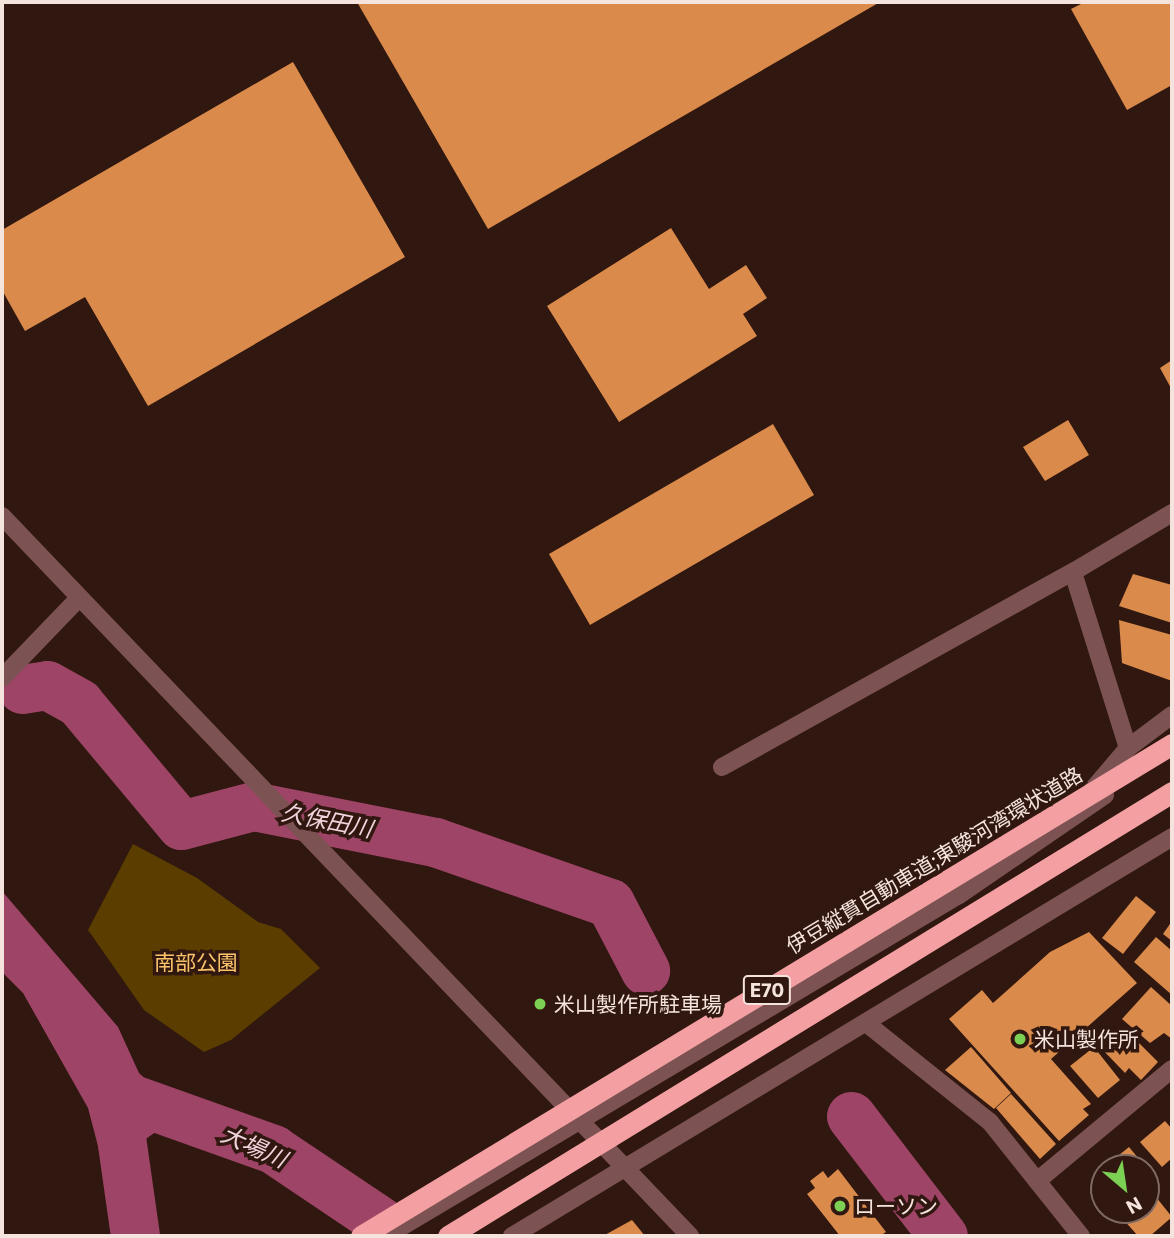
<!DOCTYPE html>
<meta charset="utf-8">
<style>
body{margin:0}
#map{position:relative;width:1174px;height:1238px;overflow:hidden;background:#30170f;font-family:Commissioner,"Noto Sans JP",sans-serif}
div>[style]{position:absolute}
[style*='--x']{left:calc(var(--x)*1px);top:calc(var(--y)*1px);width:calc(var(--w)*1px);rotate:calc(var(--a)*1deg)}
.green>*{inset:0;background:#5b3d00}
.water>*{inset:0;background:#9e4466}
.river>*{height:49px;margin:-24.5px;padding:0 24.5px;transform-origin:24.5px;border-radius:24.5px;background:#9e4466}
.building>*{inset:0;background:#da8b4b}
.minor>*{height:18px;margin:-9px;padding:0 9px;transform-origin:9px;border-radius:9px;background:#7c5253}
.highway-bridge>*{height:21px;margin:-10.5px;padding:0 10.5px;transform-origin:10.5px;border-radius:10.5px;background:#f4a0a2}
.dots>*{width:19px;height:19px;translate:-50% -50%;box-sizing:border-box;border:4px solid #30170f;border-radius:50%}
span{translate:-50% -50%;white-space:nowrap;text-align:center;line-height:1.15;-webkit-text-stroke:7px #30170f;paint-order:stroke}
.shield-label span{padding:2px 5px;background:#30170f;border:2px solid;border-radius:5px;-webkit-text-stroke-width:0}
.shield-label{font-size:19px;color:#f5e3dd;font-weight:700}
.street-label{font-size:21px;color:#f5e3dd}
.park-label{font-size:21px;color:#fbc46b}
.poi-label{font-size:21px;color:#f5e3dd}
.left{translate:0 -50%;text-align:left}
.water-label{font-size:23px;color:#efd4dc;font-style:italic}
.frame{position:absolute;inset:0;border:4px solid #f5e3dd;pointer-events:none}
.north{position:absolute;left:1090px;top:1154px;width:70px;height:70px;box-sizing:border-box;background:#30170f;border:2px solid #7f6961;border-radius:50%;rotate:151deg;font-size:19px;font-weight:700;line-height:28px;text-align:center;color:#f5e3dd}
.north::after{content:'';display:block;margin:auto;width:24px;height:32px;background:#7cd155;clip-path:polygon(50% 0,100% 100%,50% 72%,0 100%)}
</style>
<div id="map">
<div class="green">
<i style="clip-path:polygon(133px 844px,197px 878px,258px 922px,281px 929px,320px 968px,231px 1040px,204px 1052px,144px 1010px,88px 930px)"></i>
</div>
<div class="water">
<i style="clip-path:polygon(2px 891px,118px 1027px,139px 1073px,182px 1113px,104px 1169px,88px 1108px,23px 993px,2px 972px)"></i>
</div>
<div class="river">
<i style="--x:22;--y:689;--w:25;--a:-9"></i>
<i style="--x:47;--y:685;--w:37;--a:29"></i>
<i style="--x:79;--y:703;--w:159;--a:50.1"></i>
<i style="--x:181;--y:825;--w:74;--a:-14.8"></i>
<i style="--x:253;--y:806;--w:186;--a:11.2"></i>
<i style="--x:435;--y:842;--w:185;--a:19.2"></i>
<i style="--x:610;--y:903;--w:76;--a:62.4"></i>
<i style="--x:114;--y:1088;--w:149;--a:81.9"></i>
<i style="--x:116;--y:1093;--w:167;--a:19.6"></i>
<i style="--x:273;--y:1149;--w:129;--a:33.9"></i>
<i style="--x:851;--y:1116;--w:151;--a:52.5"></i>
</div>
<div class="building">
<i style="clip-path:polygon(357px 2px,880px 2px,488px 229px)"></i>
<i style="clip-path:polygon(1085px 2px,1172px 2px,1172px 85px,1127px 110px,1071px 9px)"></i>
<i style="clip-path:polygon(293px 62px,405px 257px,148px 406px,85px 297px,25px 331px,2px 290px,2px 230px)"></i>
<i style="clip-path:polygon(671px 228px,709px 289px,746px 265px,767px 298px,743px 314px,757px 336px,619px 422px,547px 306px)"></i>
<i style="clip-path:polygon(1172px 360px,1172px 390px,1160px 368px)"></i>
<i style="clip-path:polygon(1068px 420px,1089px 455px,1045px 481px,1023px 447px)"></i>
<i style="clip-path:polygon(773px 424px,814px 495px,590px 625px,549px 554px)"></i>
<i style="clip-path:polygon(1133px 574px,1172px 585px,1172px 623px,1119px 606px)"></i>
<i style="clip-path:polygon(1119px 620px,1172px 635px,1172px 681px,1122px 663px)"></i>
<i style="clip-path:polygon(1136px 896px,1156px 912px,1123px 954px,1102px 938px)"></i>
<i style="clip-path:polygon(1172px 921px,1172px 941px,1163px 934px)"></i>
<i style="clip-path:polygon(1089px 932px,1137px 983px,1051px 1059px,1091px 1104px,1083px 1109px,1089px 1115px,1059px 1141px,949px 1019px,982px 990px,993px 1003px,1050px 952px)"></i>
<i style="clip-path:polygon(1156px 937px,1172px 951px,1172px 995px,1134px 962px)"></i>
<i style="clip-path:polygon(1151px 987px,1172px 1006px,1172px 1039px,1164px 1033px,1150px 1043px,1122px 1019px)"></i>
<i style="clip-path:polygon(1123px 1027px,1158px 1062px,1141px 1080px,1129px 1068px,1125px 1073px,1100px 1047px)"></i>
<i style="clip-path:polygon(971px 1047px,1011px 1093px,994px 1109px,945px 1070px)"></i>
<i style="clip-path:polygon(1094px 1047px,1120px 1080px,1098px 1098px,1070px 1066px)"></i>
<i style="clip-path:polygon(1011px 1094px,1056px 1144px,1040px 1159px,996px 1108px)"></i>
<i style="clip-path:polygon(1165px 1121px,1172px 1129px,1172px 1158px,1162px 1167px,1140px 1142px)"></i>
<i style="clip-path:polygon(1129px 1147px,1153px 1176px,1146px 1182px,1146px 1168px,1112px 1168px,1108px 1164px)"></i>
<i style="clip-path:polygon(838px 1169px,886px 1232px,880px 1236px,840px 1236px,807px 1194px,815px 1188px,810px 1181px,823px 1171px,828px 1178px)"></i>
<i style="clip-path:polygon(1104px 1190px,1104px 1210px,1113px 1210px,1108px 1215px,1094px 1199px)"></i>
<i style="clip-path:polygon(1152px 1192px,1172px 1217px,1150px 1236px,1138px 1236px,1122px 1218px,1131px 1210px,1146px 1210px,1146px 1197px)"></i>
<i style="clip-path:polygon(632px 1220px,645px 1236px,603px 1236px)"></i>
</div>
<div class="minor">
<i style="--x:2;--y:516;--w:996;--a:46.3"></i>
<i style="--x:2;--y:678;--w:111;--a:-46.1"></i>
<i style="--x:1128;--y:748;--w:184;--a:-107.4"></i>
<i style="--x:1073;--y:572;--w:115;--a:-30.8"></i>
<i style="--x:722;--y:767;--w:402;--a:-29.1"></i>
<i style="--x:1093;--y:789;--w:54;--a:-49.5"></i>
<i style="--x:1128;--y:748;--w:55;--a:-36.9"></i>
<i style="--x:866;--y:1023;--w:159;--a:38.6"></i>
<i style="--x:990;--y:1122;--w:146;--a:51.4"></i>
<i style="--x:1037;--y:1181;--w:175;--a:-39.7"></i>
<i style="--x:386;--y:1236;--w:667;--a:-30.76"></i>
<i style="--x:959;--y:895;--w:177;--a:-34.4"></i>
<i style="--x:512;--y:1236;--w:771;--a:-31.15"></i>
</div>
<div class="highway-bridge">
<i style="--x:361;--y:1236;--w:949;--a:-31.24"></i>
<i style="--x:448;--y:1236;--w:849;--a:-31.52"></i>
</div>
<div class="dots">
<i style="left:540px;top:1004px;background:#7cd155"></i>
<i style="left:1020px;top:1039px;background:#7cd155"></i>
<i style="left:840px;top:1206px;background:#7cd155"></i>
</div>
<div class="shield-label">
<span style="left:767px;top:990px">E70</span>
</div>
<div class="street-label">
<span style="left:934px;top:860px;rotate:-31deg">伊豆縦貫自動車道;東駿河湾環状道路</span>
</div>
<div class="park-label">
<span style="left:196px;top:962px">南部公園</span>
</div>
<div class="poi-label">
<span class="left" style="left:554px;top:1004px">米山製作所駐車場</span>
<span class="left" style="left:1034px;top:1039px">米山製作所</span>
<span class="left" style="left:854px;top:1206px">ローソン</span>
</div>
<div class="water-label">
<span style="left:327px;top:820px;rotate:11deg">久保田川</span>
<span style="left:254px;top:1146px;rotate:24deg">大場川</span>
</div>
<div class="frame"></div>
<div class="north">N</div>
</div>
